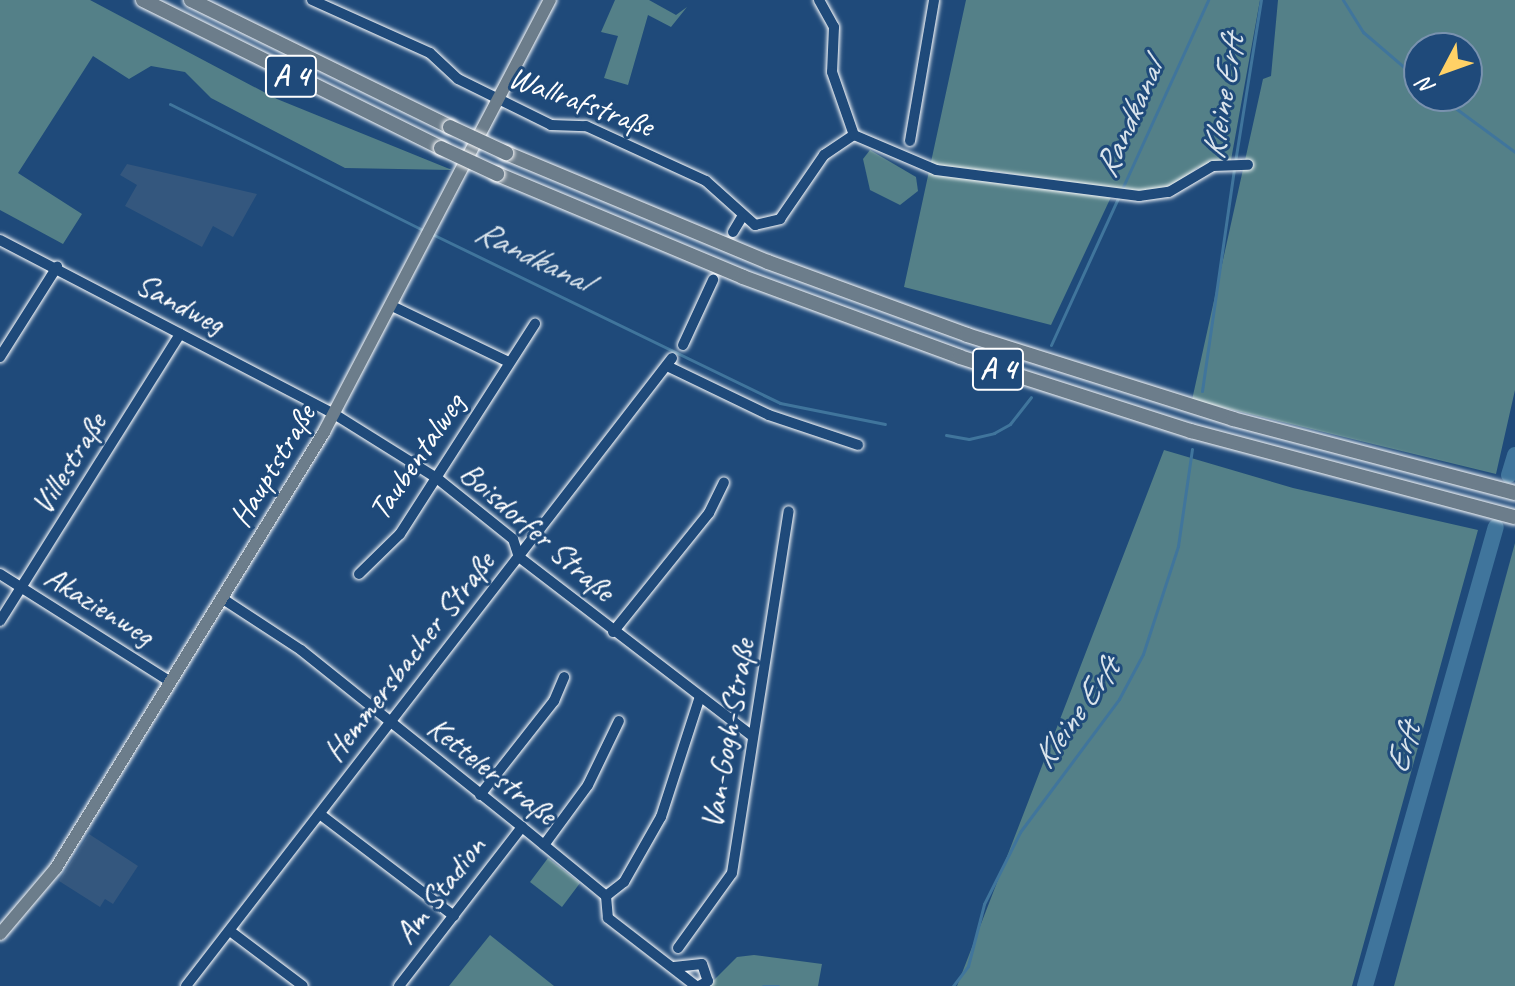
<!DOCTYPE html>
<meta charset="utf-8">
<style>
body{margin:0}
#map{position:relative;width:1515px;height:986px;overflow:hidden;background:#1f4a7a;font-family:Caveat,sans-serif}
div>[style]{position:absolute}
[style*='--x']{left:calc(var(--x)*1px);top:calc(var(--y)*1px);width:calc(var(--w)*1px);rotate:calc(var(--a)*1deg)}
.built>*{inset:0;background:#34577e}
.green>*{inset:0;background:#548088}
.stream>*{height:3px;margin:-1.5px;padding:0 1.5px;transform-origin:1.5px;border-radius:1.5px;background:#40759c}
.river>*{height:16px;margin:-8px;padding:0 8px;transform-origin:8px;border-radius:8px;background:#40759c}
.roads{filter:drop-shadow(0 0 2px #fff) drop-shadow(0 0 2px #fff)}
.minor>*{height:10px;margin:-5px;padding:0 5px;transform-origin:5px;border-radius:5px;background:#1f4a7a}
.major>*{height:12px;margin:-6px;padding:0 6px;transform-origin:6px;border-radius:6px;background:#6c7d8b}
.highway>*{height:14px;margin:-7px;padding:0 7px;transform-origin:7px;border-radius:7px;background:#6c7d8b}
.bridges{filter:drop-shadow(0 0 2px #fff) drop-shadow(0 0 2px #fff)}
.highway-bridge>*{height:14px;margin:-7px;padding:0 7px;transform-origin:7px;border-radius:7px;background:#6c7d8b}
span{translate:-50% -50%;white-space:nowrap;text-align:center;line-height:1.15;-webkit-text-stroke:6px #1f4a7a;paint-order:stroke}
.shield-label span{padding:2px 6px;background:#1f4a7a;border:2px solid;border-radius:6px;-webkit-text-stroke-width:0}
.shield-label{font-size:30px;color:#fff;font-weight:700}
.street-label{font-size:32px;color:#fff}
.water-label{font-size:34px;color:#d9e3eb;font-style:italic}
.north{position:absolute;left:1403px;top:32px;width:80px;height:80px;box-sizing:border-box;background:#1f4a7a;border:2px solid #7992af;border-radius:50%;rotate:229deg;font-size:22px;font-weight:700;line-height:32px;text-align:center;color:#fff}
.north::after{content:'';display:block;margin:auto;width:28px;height:36px;background:#ffd166;clip-path:polygon(50% 0,100% 100%,50% 72%,0 100%)}
</style>
<div id="map">
<div class="built">
<i style="clip-path:polygon(127px 164px,257px 194px,233px 237px,213px 226px,202px 247px,125px 206px,137px 185px,120px 175px)"></i>
<i style="clip-path:polygon(89px 834px,138px 866px,113px 904px,105px 899px,100px 907px,59px 881px)"></i>
</div>
<div class="green">
<i style="clip-path:polygon(0 0,90px 0,277px 99px,452px 170px,345px 168px,211px 98px,185px 72px,151px 66px,129px 79px,93px 56px,18px 173px,82px 214px,63px 244px,0 210px)"></i>
<i style="clip-path:polygon(615px 0,649px 0,676px 15px,687px 7px,671px 27px,648px 15px,628px 85px,604px 78px,618px 36px,601px 32px)"></i>
<i style="clip-path:polygon(966px 0,1260px 0,1231px 160px,1197px 168px,1177px 184px,1140px 195px,993px 171px,986px 180px,1111px 197px,1051px 325px,904px 287px)"></i>
<i style="clip-path:polygon(evenodd,1278px 0,1515px 0,1515px 390px,1496px 474px,1192px 400px,1263px 79px,1271px 76px,1278px 0,1419px 48px,1467px 48px,1467px 96px,1419px 96px,1419px 48px)"></i>
<i style="clip-path:polygon(870px 150px,916px 177px,918px 191px,900px 205px,870px 190px,863px 159px)"></i>
<i style="clip-path:polygon(1164px 450px,1293px 488px,1478px 530px,1352px 986px,957px 986px)"></i>
<i style="clip-path:polygon(1515px 543px,1515px 986px,1394px 986px)"></i>
<i style="clip-path:polygon(548px 858px,580px 883px,562px 907px,530px 882px)"></i>
<i style="clip-path:polygon(490px 935px,554px 986px,449px 986px)"></i>
<i style="clip-path:polygon(754px 955px,822px 964px,818px 986px,708px 986px,737px 957px)"></i>
</div>
<div class="stream">
<i style="--x:1343;--y:0;--w:38;--a:58"></i>
<i style="--x:1363;--y:32;--w:74;--a:40.6"></i>
<i style="--x:1439;--y:96;--w:94;--a:36.4"></i>
<i style="--x:170;--y:104;--w:283;--a:26.5"></i>
<i style="--x:1235;--y:162;--w:164;--a:-80.9"></i>
<i style="--x:1122;--y:189;--w:208;--a:-65.5"></i>
<i style="--x:430;--y:233;--w:389;--a:25.9"></i>
<i style="--x:780;--y:403;--w:107;--a:11.3"></i>
<i style="--x:1051;--y:345;--w:164;--a:-65.5"></i>
<i style="--x:1202;--y:391;--w:223;--a:-81.8"></i>
<i style="--x:946;--y:435;--w:23;--a:10"></i>
<i style="--x:969;--y:439;--w:26;--a:-13"></i>
<i style="--x:994;--y:433;--w:18;--a:-29"></i>
<i style="--x:1010;--y:424;--w:34;--a:-52"></i>
<i style="--x:763;--y:986;--w:15;--a:0"></i>
<i style="--x:953;--y:986;--w:25;--a:-53"></i>
<i style="--x:968;--y:966;--w:64;--a:-75.5"></i>
<i style="--x:984;--y:904;--w:80;--a:-63.4"></i>
<i style="--x:1020;--y:832;--w:166;--a:-53.3"></i>
<i style="--x:1119;--y:699;--w:51;--a:-61.9"></i>
<i style="--x:1143;--y:654;--w:114;--a:-72"></i>
<i style="--x:1178;--y:546;--w:98;--a:-81.8"></i>
</div>
<div class="river">
<i style="--x:1509;--y:475;--w:21;--a:-73"></i>
<i style="--x:1365;--y:986;--w:477;--a:-74.1"></i>
</div>
<div class="roads">
<div class="minor">
<i style="--x:312;--y:0;--w:129;--a:24.2"></i>
<i style="--x:430;--y:53;--w:38;--a:43"></i>
<i style="--x:458;--y:79;--w:104;--a:26.3"></i>
<i style="--x:551;--y:125;--w:35;--a:2"></i>
<i style="--x:586;--y:126;--w:132;--a:24.6"></i>
<i style="--x:706;--y:181;--w:66;--a:41.9"></i>
<i style="--x:755;--y:225;--w:26;--a:-13"></i>
<i style="--x:780;--y:219;--w:78;--a:-55.5"></i>
<i style="--x:824;--y:155;--w:36;--a:-34"></i>
<i style="--x:819;--y:0;--w:31;--a:61"></i>
<i style="--x:834;--y:27;--w:45;--a:92.5"></i>
<i style="--x:832;--y:72;--w:67;--a:70.8"></i>
<i style="--x:854;--y:135;--w:89;--a:23.1"></i>
<i style="--x:936;--y:170;--w:205;--a:7.3"></i>
<i style="--x:1139;--y:196;--w:30;--a:-8"></i>
<i style="--x:1169;--y:192;--w:51;--a:-30.6"></i>
<i style="--x:1213;--y:166;--w:35;--a:-2"></i>
<i style="--x:910;--y:141;--w:143;--a:-80.3"></i>
<i style="--x:733;--y:232;--w:17;--a:-59"></i>
<i style="--x:0;--y:240;--w:377;--a:27.5"></i>
<i style="--x:334;--y:414;--w:123;--a:32"></i>
<i style="--x:438;--y:479;--w:96;--a:38.7"></i>
<i style="--x:513;--y:539;--w:19;--a:72"></i>
<i style="--x:519;--y:557;--w:294;--a:37.5"></i>
<i style="--x:392;--y:306;--w:130;--a:25.6"></i>
<i style="--x:683;--y:345;--w:72;--a:-65.2"></i>
<i style="--x:0;--y:357;--w:107;--a:-57.7"></i>
<i style="--x:667;--y:366;--w:113;--a:25.7"></i>
<i style="--x:769;--y:415;--w:94;--a:18.6"></i>
<i style="--x:0;--y:574;--w:202;--a:32.3"></i>
<i style="--x:359;--y:574;--w:57;--a:-44.3"></i>
<i style="--x:400;--y:534;--w:250;--a:-57.3"></i>
<i style="--x:223;--y:599;--w:93;--a:33.2"></i>
<i style="--x:301;--y:650;--w:283;--a:38.7"></i>
<i style="--x:522;--y:827;--w:109;--a:39.4"></i>
<i style="--x:606;--y:896;--w:22;--a:85"></i>
<i style="--x:608;--y:918;--w:111;--a:37.7"></i>
<i style="--x:0;--y:621;--w:339;--a:-57.9"></i>
<i style="--x:613;--y:632;--w:153;--a:-51.1"></i>
<i style="--x:709;--y:513;--w:34;--a:-64"></i>
<i style="--x:480;--y:795;--w:120;--a:-51.8"></i>
<i style="--x:554;--y:701;--w:26;--a:-67"></i>
<i style="--x:321;--y:815;--w:167;--a:37.2"></i>
<i style="--x:544;--y:845;--w:74;--a:-53.7"></i>
<i style="--x:588;--y:785;--w:71;--a:-64.2"></i>
<i style="--x:606;--y:896;--w:23;--a:-38"></i>
<i style="--x:624;--y:882;--w:75;--a:-60.4"></i>
<i style="--x:661;--y:817;--w:124;--a:-72.1"></i>
<i style="--x:230;--y:931;--w:91;--a:37"></i>
<i style="--x:678;--y:948;--w:92;--a:-54.2"></i>
<i style="--x:732;--y:873;--w:366;--a:-81.1"></i>
<i style="--x:674;--y:967;--w:28;--a:-6"></i>
<i style="--x:702;--y:964;--w:18;--a:71"></i>
<i style="--x:708;--y:981;--w:10;--a:151"></i>
<i style="--x:186;--y:986;--w:794;--a:-52.26"></i>
<i style="--x:399;--y:986;--w:201;--a:-52.3"></i>
</div>
<div class="major">
<i style="--x:0;--y:934;--w:87;--a:-49.7"></i>
<i style="--x:56;--y:868;--w:512;--a:-58.42"></i>
<i style="--x:324;--y:432;--w:488;--a:-62.4"></i>
</div>
<div class="highway">
<i style="--x:143;--y:0;--w:333;--a:26.4"></i>
<i style="--x:191;--y:0;--w:288;--a:26.1"></i>
<i style="--x:506;--y:153;--w:284;--a:22.6"></i>
<i style="--x:768;--y:262;--w:212;--a:20.1"></i>
<i style="--x:967;--y:335;--w:279;--a:17.5"></i>
<i style="--x:1233;--y:419;--w:292;--a:14.7"></i>
<i style="--x:497;--y:174;--w:267;--a:22.7"></i>
<i style="--x:743;--y:277;--w:231;--a:20.2"></i>
<i style="--x:960;--y:357;--w:243;--a:17.8"></i>
<i style="--x:1191;--y:431;--w:335;--a:14.9"></i>
</div>
</div>
<div class="bridges">
<div class="highway-bridge">
<i style="--x:450;--y:127;--w:62;--a:24.9"></i>
<i style="--x:441;--y:148;--w:62;--a:24.9"></i>
</div>
</div>
<div class="shield-label">
<span style="left:291px;top:76px">A 4</span>
<span style="left:998px;top:369px">A 4</span>
</div>
<div class="street-label">
<span style="left:581px;top:102px;rotate:20deg">Wallrafstraße</span>
<span style="left:180px;top:304px;rotate:28deg">Sandweg</span>
<span style="left:417px;top:457px;rotate:-56deg">Taubentalweg</span>
<span style="left:69px;top:464px;rotate:-58deg">Villestraße</span>
<span style="left:273px;top:466px;rotate:-59deg">Hauptstraße</span>
<span style="left:537px;top:532px;rotate:41deg">Boisdorfer Straße</span>
<span style="left:99px;top:606px;rotate:32deg">Akazienweg</span>
<span style="left:409px;top:657px;rotate:-52deg">Hemmersbacher Straße</span>
<span style="left:728px;top:734px;rotate:-80deg">Van-Gogh-Straße</span>
<span style="left:492px;top:771px;rotate:38deg">Kettelerstraße</span>
<span style="left:440px;top:890px;rotate:-52deg">Am Stadion</span>
</div>
<div class="water-label">
<span style="left:1222px;top:97px;rotate:-81deg">Kleine Erft</span>
<span style="left:1128px;top:119px;rotate:-66deg">Randkanal</span>
<span style="left:533px;top:255px;rotate:26deg">Randkanal</span>
<span style="left:1075px;top:713px;rotate:-55deg">Kleine Erft</span>
<span style="left:1402px;top:748px;rotate:-74deg">Erft</span>
</div>
<div class="north">N</div>
</div>
